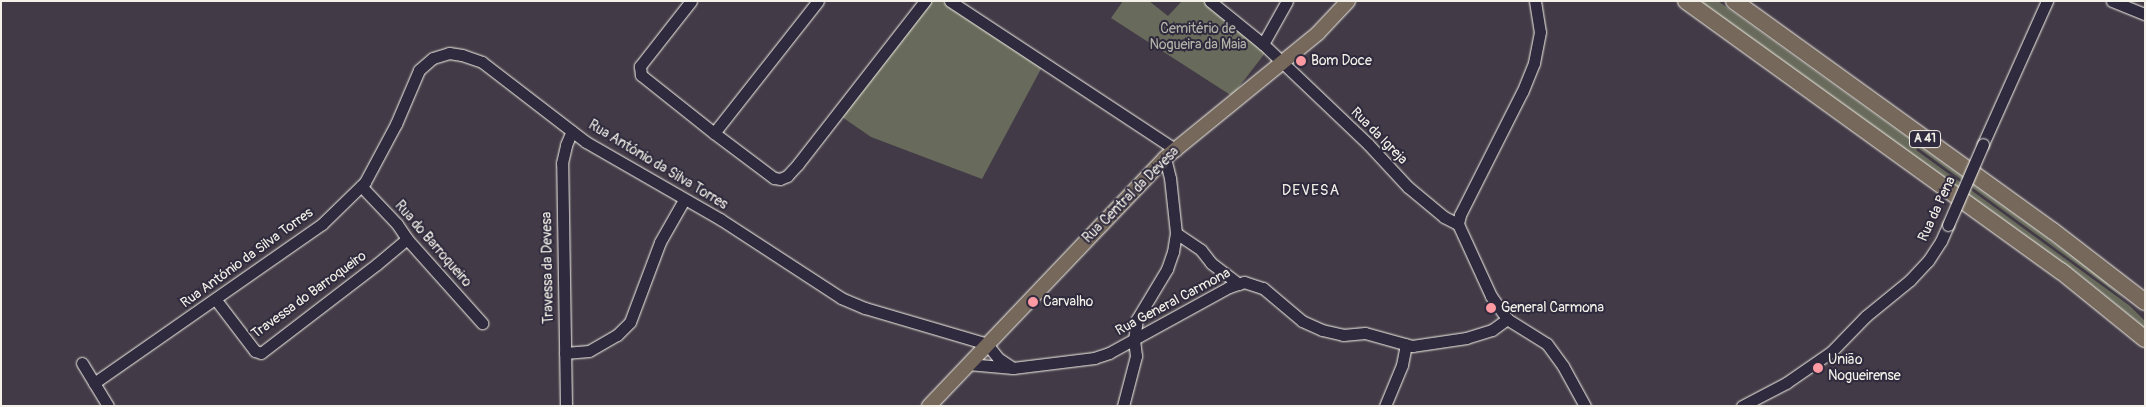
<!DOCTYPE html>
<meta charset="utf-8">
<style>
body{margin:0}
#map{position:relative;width:2146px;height:407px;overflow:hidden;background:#423a46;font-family:Pangolin,sans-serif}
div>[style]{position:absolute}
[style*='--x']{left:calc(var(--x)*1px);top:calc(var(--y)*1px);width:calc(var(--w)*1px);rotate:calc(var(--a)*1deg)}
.green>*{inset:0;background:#686a5b}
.roads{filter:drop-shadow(0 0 1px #f4f1e8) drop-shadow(0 0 1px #f4f1e8)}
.minor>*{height:11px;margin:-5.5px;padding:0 5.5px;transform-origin:5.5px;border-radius:5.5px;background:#2f2a3d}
.major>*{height:14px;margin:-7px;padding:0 7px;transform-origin:7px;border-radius:7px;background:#76695c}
.highway>*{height:16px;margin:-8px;padding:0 8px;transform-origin:8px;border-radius:8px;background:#76695c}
.bridges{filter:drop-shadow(0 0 1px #f4f1e8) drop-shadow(0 0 1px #f4f1e8)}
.minor-bridge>*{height:11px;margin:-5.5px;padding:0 5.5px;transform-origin:5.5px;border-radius:5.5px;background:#2f2a3d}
.dots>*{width:14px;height:14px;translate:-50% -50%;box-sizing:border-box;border:2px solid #2f2a3d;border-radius:50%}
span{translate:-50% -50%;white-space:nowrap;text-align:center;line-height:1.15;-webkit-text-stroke:4px #2f2a3d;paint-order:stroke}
.shield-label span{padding:1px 4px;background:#2f2a3d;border:1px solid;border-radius:4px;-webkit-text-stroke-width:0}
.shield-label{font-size:12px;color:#f4f1e8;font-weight:700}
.park-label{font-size:14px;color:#b5b4a9}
.poi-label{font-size:14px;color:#f4f1e8}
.left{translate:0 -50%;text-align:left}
.street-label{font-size:14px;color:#f4f1e8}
.neighbourhood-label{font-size:15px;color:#f4f1e8;letter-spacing:1px}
.frame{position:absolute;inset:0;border:2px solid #f4f1e8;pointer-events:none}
</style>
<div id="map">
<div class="green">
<i style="clip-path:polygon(932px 1px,942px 1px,1042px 67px,982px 179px,871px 137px,842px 117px)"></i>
<i style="clip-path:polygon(1123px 1px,1149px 1px,1168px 16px,1182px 1px,1206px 1px,1265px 53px,1232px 96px,1111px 18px)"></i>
<i style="clip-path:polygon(1700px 1px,1718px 1px,2031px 226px,2096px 274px,2126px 300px,1918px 148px,1916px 150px,2130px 306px,2145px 321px,2145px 328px,2076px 272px)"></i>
</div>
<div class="roads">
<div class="minor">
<i style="--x:691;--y:1;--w:83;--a:128.1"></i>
<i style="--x:640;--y:66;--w:9;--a:84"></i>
<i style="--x:641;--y:75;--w:93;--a:38.5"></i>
<i style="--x:714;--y:133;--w:75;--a:36.9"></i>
<i style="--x:774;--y:178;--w:6;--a:9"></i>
<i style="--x:780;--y:179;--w:8;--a:-23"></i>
<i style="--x:787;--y:176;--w:16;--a:-47"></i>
<i style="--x:798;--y:164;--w:207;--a:-52.1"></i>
<i style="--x:950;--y:1;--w:271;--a:33.4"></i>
<i style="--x:1210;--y:1;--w:68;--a:39.1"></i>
<i style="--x:1263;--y:44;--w:145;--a:43.6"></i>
<i style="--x:1368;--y:144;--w:59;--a:47.1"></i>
<i style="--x:1408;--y:187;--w:47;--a:39.8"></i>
<i style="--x:1444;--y:217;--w:16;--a:27"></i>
<i style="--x:1535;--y:1;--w:31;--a:81"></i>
<i style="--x:1540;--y:32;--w:32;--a:101"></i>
<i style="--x:1534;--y:63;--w:31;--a:112"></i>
<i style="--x:1522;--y:92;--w:138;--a:116.8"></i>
<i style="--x:1460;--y:215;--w:9;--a:103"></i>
<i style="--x:1458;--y:224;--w:79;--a:65.4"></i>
<i style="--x:1491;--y:296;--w:28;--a:55"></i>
<i style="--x:1507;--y:319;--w:47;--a:32"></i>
<i style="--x:1547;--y:344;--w:27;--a:54"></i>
<i style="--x:1563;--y:366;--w:46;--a:61.2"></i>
<i style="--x:2112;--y:1;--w:35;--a:22"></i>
<i style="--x:1263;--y:44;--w:49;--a:-60.8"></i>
<i style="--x:714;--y:133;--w:168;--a:-51.8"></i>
<i style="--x:1983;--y:144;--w:157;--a:-65.9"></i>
<i style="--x:361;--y:186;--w:52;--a:46.5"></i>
<i style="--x:397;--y:224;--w:18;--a:56"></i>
<i style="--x:407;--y:239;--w:113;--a:48.2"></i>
<i style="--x:1176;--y:233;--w:30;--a:34"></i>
<i style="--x:1201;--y:250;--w:16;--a:52"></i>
<i style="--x:1211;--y:263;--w:35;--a:37"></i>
<i style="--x:216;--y:300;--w:64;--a:52.6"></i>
<i style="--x:255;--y:351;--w:6;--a:18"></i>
<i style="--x:261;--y:353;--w:146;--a:-37.5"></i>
<i style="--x:377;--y:264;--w:39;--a:-40"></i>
<i style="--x:565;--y:353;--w:24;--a:-5"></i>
<i style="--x:589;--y:351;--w:32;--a:-30"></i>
<i style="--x:617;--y:335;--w:18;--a:-45"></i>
<i style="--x:630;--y:322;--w:85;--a:-69.4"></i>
<i style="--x:660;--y:242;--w:48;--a:-60.3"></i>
<i style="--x:82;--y:363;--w:50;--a:58.8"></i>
<i style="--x:968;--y:364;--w:45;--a:5.1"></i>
<i style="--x:1013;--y:368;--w:82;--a:-7"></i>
<i style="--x:1094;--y:358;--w:16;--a:-18"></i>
<i style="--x:1109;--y:353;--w:137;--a:-28.8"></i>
<i style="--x:1229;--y:287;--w:16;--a:-18"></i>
<i style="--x:1244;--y:282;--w:20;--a:18"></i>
<i style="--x:1263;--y:288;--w:51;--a:40.2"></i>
<i style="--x:1302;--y:321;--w:22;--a:24"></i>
<i style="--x:1322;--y:330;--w:22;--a:13"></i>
<i style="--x:1343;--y:335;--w:22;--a:-5"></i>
<i style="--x:1365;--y:333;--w:49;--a:15.5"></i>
<i style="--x:1412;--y:346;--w:55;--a:-8.4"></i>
<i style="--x:1466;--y:338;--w:27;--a:-17"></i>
<i style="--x:1492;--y:330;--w:19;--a:-36"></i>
<i style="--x:94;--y:383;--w:278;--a:-34.9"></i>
<i style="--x:322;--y:224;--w:60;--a:-44.3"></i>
<i style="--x:365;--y:182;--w:66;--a:-61.9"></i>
<i style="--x:396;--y:124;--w:59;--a:-66.9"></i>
<i style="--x:419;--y:70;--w:18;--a:-41"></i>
<i style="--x:433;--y:58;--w:17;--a:-17"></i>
<i style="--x:449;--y:53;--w:13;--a:9"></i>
<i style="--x:462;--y:55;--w:21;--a:19"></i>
<i style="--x:482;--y:62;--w:131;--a:37.6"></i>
<i style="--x:586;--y:142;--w:155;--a:29.9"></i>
<i style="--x:720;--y:219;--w:145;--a:33.1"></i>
<i style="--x:841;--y:298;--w:26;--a:23"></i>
<i style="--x:865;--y:308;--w:127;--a:16.4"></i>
<i style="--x:987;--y:344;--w:18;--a:52"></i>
<i style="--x:998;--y:358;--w:18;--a:34"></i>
<i style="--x:566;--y:406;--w:243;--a:-90.9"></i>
<i style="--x:562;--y:163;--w:18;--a:-77"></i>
<i style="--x:566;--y:145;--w:15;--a:-67"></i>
<i style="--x:1123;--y:406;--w:52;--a:-75.4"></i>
<i style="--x:1136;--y:356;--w:16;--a:-97"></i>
<i style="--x:1134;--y:340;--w:21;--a:-82"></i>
<i style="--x:1137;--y:319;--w:58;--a:-59"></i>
<i style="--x:1167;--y:269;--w:18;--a:-71"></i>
<i style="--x:1173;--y:252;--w:19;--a:-81"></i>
<i style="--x:1176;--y:233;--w:55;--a:-96.2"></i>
<i style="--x:1170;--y:178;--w:21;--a:-104"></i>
<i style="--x:1385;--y:406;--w:44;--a:-67.5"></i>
<i style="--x:1402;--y:365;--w:21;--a:-79"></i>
<i style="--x:1742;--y:406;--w:50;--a:-27.6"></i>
<i style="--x:1786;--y:383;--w:55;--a:-34.6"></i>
<i style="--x:1831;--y:352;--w:50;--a:-45.8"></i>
<i style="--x:1866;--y:316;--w:57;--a:-39.3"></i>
<i style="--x:1910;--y:280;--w:26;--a:-47"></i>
<i style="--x:1928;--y:261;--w:24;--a:-57"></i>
<i style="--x:1941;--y:241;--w:17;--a:-66"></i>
</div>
<div class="major">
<i style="--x:929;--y:406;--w:342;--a:-46.4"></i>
<i style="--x:1165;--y:158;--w:198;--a:-39.2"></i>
<i style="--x:1318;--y:33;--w:44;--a:-46.8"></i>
</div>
<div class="highway">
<i style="--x:1686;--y:1;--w:462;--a:35.8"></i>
<i style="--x:2061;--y:271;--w:108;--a:39"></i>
<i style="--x:1734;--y:1;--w:393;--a:35.8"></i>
<i style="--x:2053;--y:231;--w:116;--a:37.7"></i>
</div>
</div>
<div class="bridges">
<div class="minor-bridge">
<i style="--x:1948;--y:225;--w:88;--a:-66.6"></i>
</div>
</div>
<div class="dots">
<i style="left:1301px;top:61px;background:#ff9aa2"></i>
<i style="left:1033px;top:302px;background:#ff9aa2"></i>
<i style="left:1491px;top:308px;background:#ff9aa2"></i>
<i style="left:1818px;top:368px;background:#ff9aa2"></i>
</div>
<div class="shield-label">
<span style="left:1925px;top:139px">A 41</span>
</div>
<div class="park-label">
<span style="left:1198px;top:37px">Cemitério de<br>Nogueira da Maia</span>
</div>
<div class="poi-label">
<span class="left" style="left:1311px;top:61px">Bom Doce</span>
<span class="left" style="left:1043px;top:302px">Carvalho</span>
<span class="left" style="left:1501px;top:308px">General Carmona</span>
<span class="left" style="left:1828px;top:368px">União<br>Nogueirense</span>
</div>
<div class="street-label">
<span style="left:1379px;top:136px;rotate:45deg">Rua da Igreja</span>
<span style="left:658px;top:165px;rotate:31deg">Rua António da Silva Torres</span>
<span style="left:1131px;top:195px;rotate:-45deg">Rua Central da Devesa</span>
<span style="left:1937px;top:209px;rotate:-65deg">Rua da Pena</span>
<span style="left:433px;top:244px;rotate:49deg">Rua do Barroqueiro</span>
<span style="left:247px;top:258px;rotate:-36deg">Rua António da Silva Torres</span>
<span style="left:548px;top:268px;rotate:-91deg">Travessa da Devesa</span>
<span style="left:309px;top:295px;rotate:-36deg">Travessa do Barroqueiro</span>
<span style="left:1173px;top:302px;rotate:-28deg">Rua General Carmona</span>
</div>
<div class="neighbourhood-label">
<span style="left:1311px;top:191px">DEVESA</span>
</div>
<div class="frame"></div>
</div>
